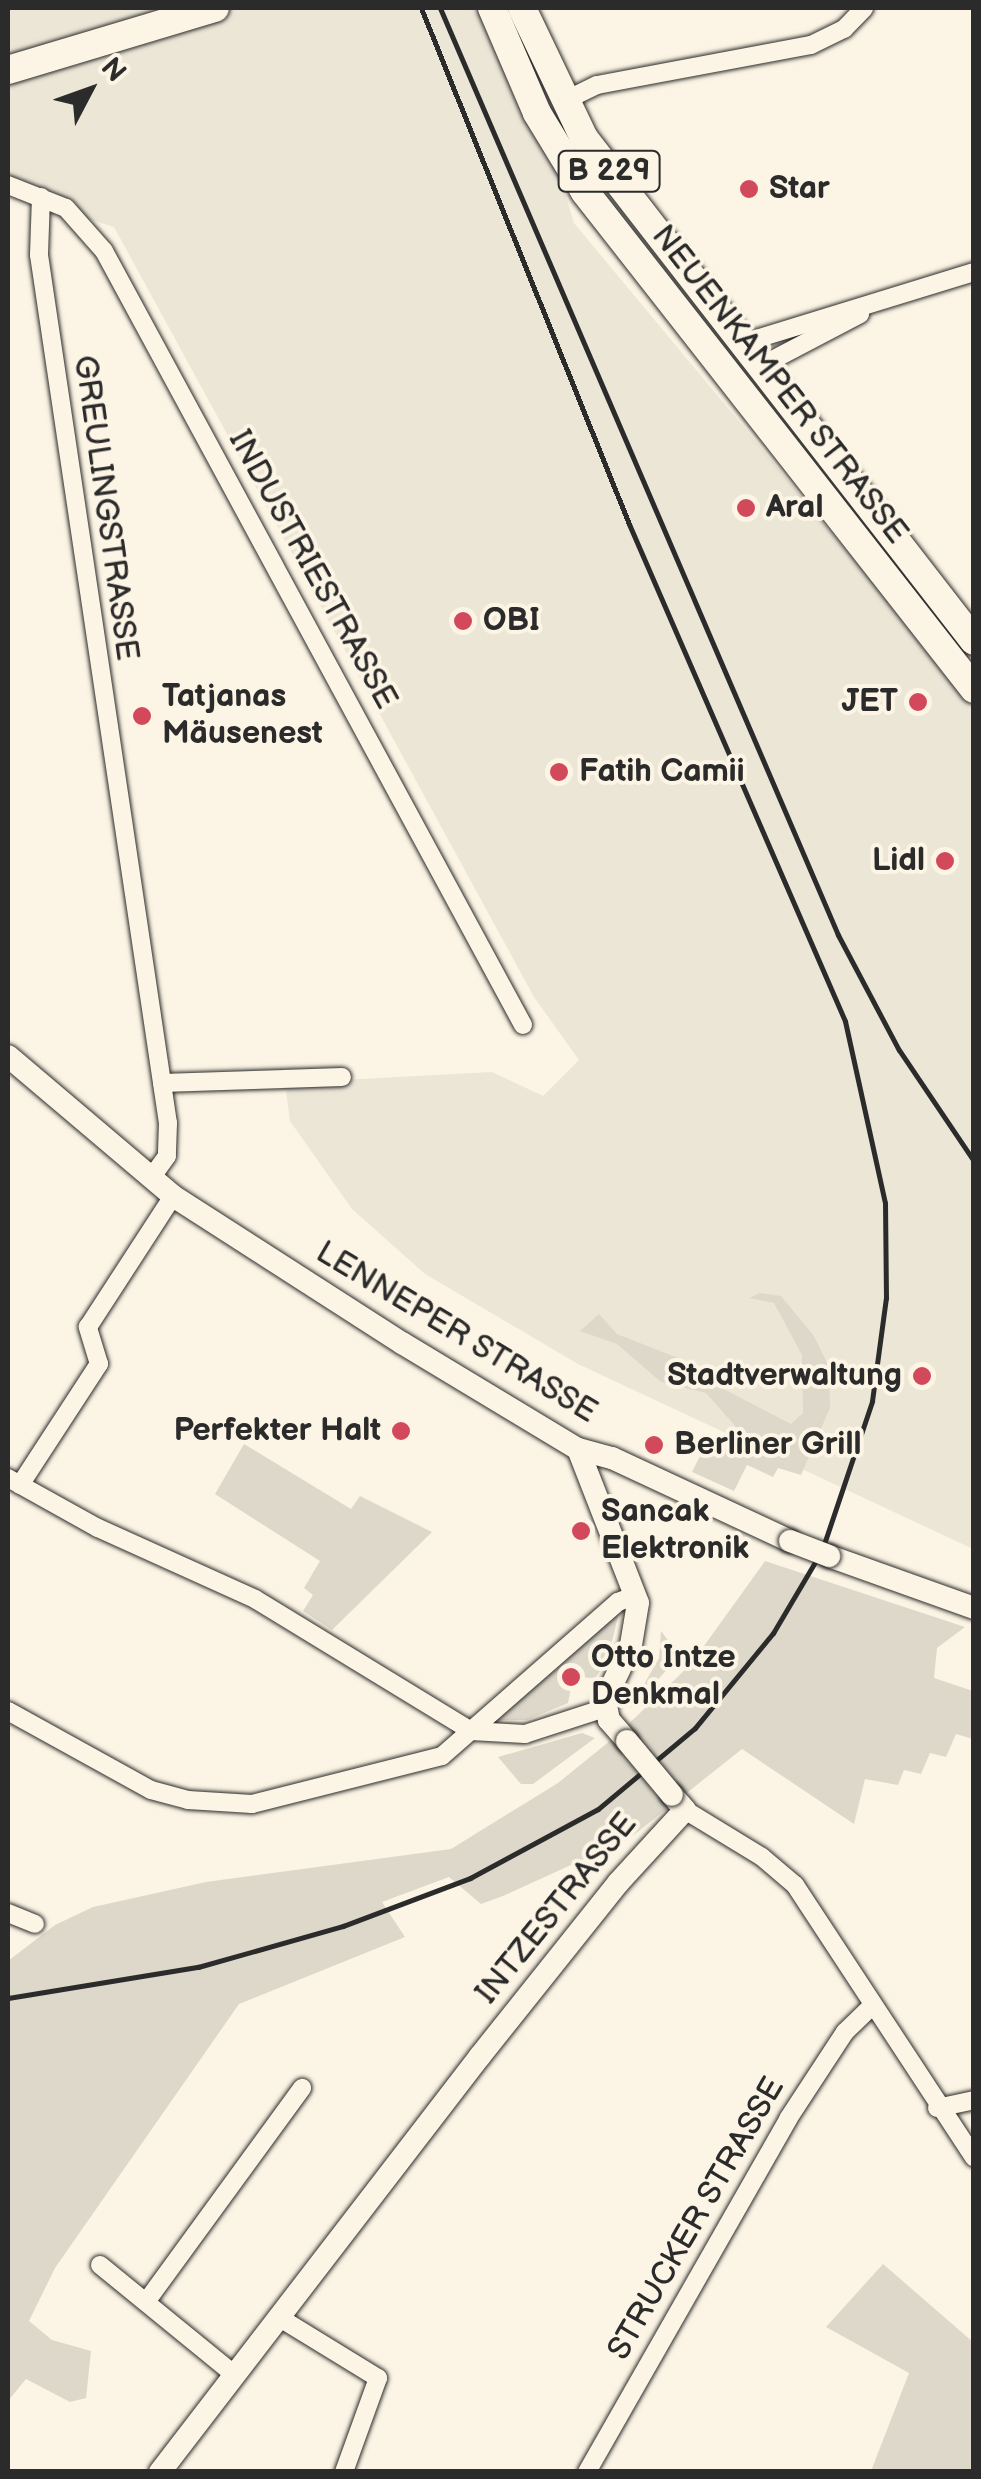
<!DOCTYPE html>
<meta charset="utf-8">
<style>
body{margin:0}
#map{position:relative;width:981px;height:2479px;overflow:hidden;background:#fcf5e5;font-family:"Balsamiq Sans",sans-serif}
div>[style]{position:absolute}
[style*='--x']{left:calc(var(--x)*1px);top:calc(var(--y)*1px);width:calc(var(--w)*1px);rotate:calc(var(--a)*1deg)}
.built>*{inset:0;background:#ece6d7}
.green>*{inset:0;background:#ded8ca}
.roads{filter:drop-shadow(0 0 2px #2b2b2b) drop-shadow(0 0 2px #2b2b2b)}
.minor>*{height:18px;margin:-9px;padding:0 9px;transform-origin:9px;border-radius:9px;background:#fcf5e5}
.secondary>*{height:22px;margin:-11px;padding:0 11px;transform-origin:11px;border-radius:11px;background:#fcf5e5}
.primary>*{height:28px;margin:-14px;padding:0 14px;transform-origin:14px;border-radius:14px;background:#fcf5e5}
.rail>*{height:5px;margin:-2.5px;padding:0 2.5px;transform-origin:2.5px;border-radius:2.5px;background:#2b2b2b}
.bridges{filter:drop-shadow(0 0 2px #2b2b2b) drop-shadow(0 0 2px #2b2b2b)}
.secondary-bridge>*{height:22px;margin:-11px;padding:0 11px;transform-origin:11px;border-radius:11px;background:#fcf5e5}
.dots>*{width:28px;height:28px;translate:-50% -50%;box-sizing:border-box;border:5px solid #fcf5e5;border-radius:50%}
span{translate:-50% -50%;white-space:nowrap;text-align:center;line-height:1.15;-webkit-text-stroke:8px #fcf5e5;paint-order:stroke}
.shield-label span{padding:2px 8px;background:#fcf5e5;border:2px solid;border-radius:8px;-webkit-text-stroke-width:0}
.shield-label{font-size:30px;color:#2b2b2b;font-weight:700}
.poi-label{font-size:32px;color:#2b2b2b;font-weight:700}
.left{translate:0 -50%;text-align:left}
.right{translate:-100% -50%;text-align:right}
.street-label{font-size:32px;color:#2b2b2b}
.frame{position:absolute;inset:0;border:10px solid #2b2b2b;pointer-events:none}
.north{position:absolute;left:40px;top:40px;width:100px;height:100px;-webkit-text-stroke:8px #fcf5e5;paint-order:stroke;rotate:49deg;font-size:28px;font-weight:700;line-height:40px;text-align:center;color:#2b2b2b}
.north::after{content:'';display:block;margin:auto;width:35px;height:45px;background:#2b2b2b;clip-path:polygon(50% 0,100% 100%,50% 72%,0 100%)}
</style>
<div id="map">
<div class="built">
<i style="clip-path:polygon(8px 8px,492px 8px,519px 47px,574px 223px,973px 703px,973px 1549px,578px 1364px,425px 1274px,352px 1209px,290px 1121px,285px 1083px,492px 1072px,543px 1096px,579px 1060px,534px 997px,114px 227px,8px 194px)"></i>
</div>
<div class="green">
<i style="clip-path:polygon(760px 1293px,781px 1296px,814px 1336px,829px 1367px,830px 1408px,801px 1475px,778px 1468px,773px 1477px,747px 1465px,734px 1491px,692px 1472px,705px 1446px,718px 1452px,737px 1428px,706px 1393px,661px 1382px,617px 1344px,580px 1331px,599px 1314px,617px 1334px,683px 1360px,714px 1384px,791px 1424px,803px 1413px,802px 1355px,774px 1303px,749px 1298px)"></i>
<i style="clip-path:polygon(244px 1444px,351px 1509px,360px 1496px,432px 1532px,332px 1630px,303px 1611px,313px 1595px,304px 1588px,320px 1561px,215px 1494px)"></i>
<i style="clip-path:polygon(765px 1561px,965px 1627px,937px 1648px,934px 1678px,973px 1691px,973px 1739px,956px 1734px,946px 1757px,930px 1753px,921px 1774px,904px 1770px,898px 1785px,865px 1779px,854px 1824px,742px 1749px,630px 1838px,503px 1896px,481px 1904px,449px 1877px,382px 1902px,405px 1937px,239px 2004px,55px 2268px,29px 2321px,52px 2340px,91px 2351px,86px 2398px,70px 2402px,26px 2379px,8px 2401px,8px 1961px,55px 1925px,93px 1907px,206px 1882px,451px 1849px,558px 1783px,616px 1736px,691px 1664px)"></i>
<i style="clip-path:polygon(619px 1612px,607px 1662px,595px 1678px,573px 1677px,568px 1703px,527px 1720px,495px 1720px)"></i>
<i style="clip-path:polygon(661px 1631px,680px 1656px,630px 1709px,659px 1658px)"></i>
<i style="clip-path:polygon(582px 1733px,595px 1738px,533px 1784px,521px 1784px,498px 1757px)"></i>
<i style="clip-path:polygon(883px 2264px,973px 2342px,973px 2471px,871px 2471px,909px 2373px,826px 2327px)"></i>
</div>
<div class="roads">
<div class="minor">
<i style="--x:562;--y:102;--w:39;--a:-26"></i>
<i style="--x:597;--y:85;--w:218;--a:-10.6"></i>
<i style="--x:811;--y:45;--w:37;--a:-26"></i>
<i style="--x:844;--y:29;--w:29;--a:-46"></i>
<i style="--x:8;--y:185;--w:62;--a:21.6"></i>
<i style="--x:66;--y:208;--w:57;--a:48.5"></i>
<i style="--x:104;--y:251;--w:880;--a:61.57"></i>
<i style="--x:41;--y:197;--w:58;--a:92"></i>
<i style="--x:39;--y:255;--w:878;--a:81.55"></i>
<i style="--x:168;--y:1123;--w:33;--a:92"></i>
<i style="--x:167;--y:1156;--w:27;--a:126"></i>
<i style="--x:743;--y:343;--w:242;--a:-17.1"></i>
<i style="--x:761;--y:366;--w:112;--a:-27.7"></i>
<i style="--x:162;--y:1083;--w:180;--a:-1.9"></i>
<i style="--x:8;--y:1478;--w:103;--a:29.1"></i>
<i style="--x:98;--y:1528;--w:172;--a:24.3"></i>
<i style="--x:255;--y:1599;--w:253;--a:31.4"></i>
<i style="--x:471;--y:1731;--w:54;--a:3.2"></i>
<i style="--x:525;--y:1734;--w:84;--a:-18"></i>
<i style="--x:20;--y:1485;--w:145;--a:-56.9"></i>
<i style="--x:99;--y:1364;--w:39;--a:-107"></i>
<i style="--x:88;--y:1327;--w:156;--a:-57"></i>
<i style="--x:8;--y:1711;--w:163;--a:28.9"></i>
<i style="--x:151;--y:1790;--w:38;--a:15"></i>
<i style="--x:188;--y:1800;--w:64;--a:3.6"></i>
<i style="--x:252;--y:1804;--w:196;--a:-14.2"></i>
<i style="--x:442;--y:1756;--w:234;--a:-41.2"></i>
<i style="--x:618;--y:1602;--w:19;--a:-21"></i>
<i style="--x:685;--y:1810;--w:90;--a:31.4"></i>
<i style="--x:762;--y:1857;--w:43;--a:40.3"></i>
<i style="--x:795;--y:1885;--w:326;--a:56.7"></i>
<i style="--x:8;--y:1913;--w:29;--a:22"></i>
<i style="--x:937;--y:2108;--w:38;--a:-12"></i>
<i style="--x:100;--y:2265;--w:174;--a:39.2"></i>
<i style="--x:146;--y:2302;--w:265;--a:-53.9"></i>
<i style="--x:280;--y:2318;--w:115;--a:31.5"></i>
<i style="--x:378;--y:2378;--w:100;--a:109.9"></i>
<i style="--x:587;--y:2472;--w:406;--a:-60.3"></i>
<i style="--x:788;--y:2119;--w:104;--a:-56.8"></i>
<i style="--x:845;--y:2032;--w:37;--a:-44"></i>
</div>
<div class="secondary">
<i style="--x:8;--y:1056;--w:216;--a:40.3"></i>
<i style="--x:173;--y:1196;--w:272;--a:32.7"></i>
<i style="--x:402;--y:1343;--w:205;--a:31.1"></i>
<i style="--x:578;--y:1449;--w:35;--a:15"></i>
<i style="--x:612;--y:1458;--w:196;--a:25"></i>
<i style="--x:578;--y:1449;--w:165;--a:68.7"></i>
<i style="--x:638;--y:1603;--w:43;--a:99.5"></i>
<i style="--x:631;--y:1645;--w:61;--a:115.3"></i>
<i style="--x:605;--y:1700;--w:20;--a:79"></i>
<i style="--x:609;--y:1720;--w:28;--a:49"></i>
<i style="--x:829;--y:1556;--w:154;--a:19.7"></i>
<i style="--x:160;--y:2472;--w:525;--a:-52.43"></i>
<i style="--x:480;--y:2056;--w:221;--a:-51.4"></i>
<i style="--x:618;--y:1883;--w:99;--a:-47.5"></i>
<i style="--x:685;--y:1810;--w:20;--a:-131"></i>
</div>
<div class="primary">
<i style="--x:492;--y:8;--w:114;--a:66.8"></i>
<i style="--x:537;--y:113;--w:92;--a:58.7"></i>
<i style="--x:585;--y:192;--w:631;--a:51.95"></i>
<i style="--x:522;--y:8;--w:144;--a:64.5"></i>
<i style="--x:584;--y:138;--w:636;--a:52.21"></i>
<i style="--x:8;--y:70;--w:216;--a:-16.7"></i>
</div>
</div>
<div class="rail">
<i style="--x:440;--y:8;--w:1009;--a:66.76"></i>
<i style="--x:838;--y:935;--w:130;--a:62.1"></i>
<i style="--x:899;--y:1050;--w:134;--a:56"></i>
<i style="--x:8;--y:1998;--w:193;--a:-9.3"></i>
<i style="--x:198;--y:1967;--w:151;--a:-15.8"></i>
<i style="--x:343;--y:1926;--w:136;--a:-20.7"></i>
<i style="--x:470;--y:1878;--w:145;--a:-28.3"></i>
<i style="--x:598;--y:1809;--w:126;--a:-39.9"></i>
<i style="--x:695;--y:1728;--w:123;--a:-50.6"></i>
<i style="--x:773;--y:1633;--w:96;--a:-59.4"></i>
<i style="--x:822;--y:1550;--w:157;--a:-71.4"></i>
<i style="--x:872;--y:1401;--w:104;--a:-82.3"></i>
<i style="--x:886;--y:1298;--w:95;--a:-90.6"></i>
<i style="--x:885;--y:1203;--w:186;--a:-102.4"></i>
<i style="--x:845;--y:1021;--w:542;--a:-113.49"></i>
<i style="--x:629;--y:524;--w:556;--a:-111.95"></i>
</div>
<div class="bridges">
<div class="secondary-bridge">
<i style="--x:790;--y:1541;--w:42;--a:21"></i>
<i style="--x:627;--y:1741;--w:70;--a:50.2"></i>
</div>
</div>
<div class="dots">
<i style="left:749px;top:189px;background:#d1495b"></i>
<i style="left:746px;top:508px;background:#d1495b"></i>
<i style="left:463px;top:621px;background:#d1495b"></i>
<i style="left:918px;top:702px;background:#d1495b"></i>
<i style="left:142px;top:716px;background:#d1495b"></i>
<i style="left:559px;top:772px;background:#d1495b"></i>
<i style="left:945px;top:861px;background:#d1495b"></i>
<i style="left:922px;top:1376px;background:#d1495b"></i>
<i style="left:401px;top:1431px;background:#d1495b"></i>
<i style="left:654px;top:1445px;background:#d1495b"></i>
<i style="left:581px;top:1531px;background:#d1495b"></i>
<i style="left:571px;top:1677px;background:#d1495b"></i>
</div>
<div class="shield-label">
<span style="left:609px;top:171px">B 229</span>
</div>
<div class="poi-label">
<span class="left" style="left:769px;top:189px">Star</span>
<span class="left" style="left:766px;top:508px">Aral</span>
<span class="left" style="left:483px;top:621px">OBI</span>
<span class="left" style="left:162px;top:716px">Tatjanas<br>Mäusenest</span>
<span class="right" style="left:898px;top:702px">JET</span>
<span class="left" style="left:579px;top:772px">Fatih Camii</span>
<span class="right" style="left:925px;top:861px">Lidl</span>
<span class="right" style="left:902px;top:1376px">Stadtverwaltung</span>
<span class="right" style="left:381px;top:1431px">Perfekter Halt</span>
<span class="left" style="left:674px;top:1445px">Berliner Grill</span>
<span class="left" style="left:601px;top:1531px">Sancak<br>Elektronik</span>
<span class="left" style="left:591px;top:1677px">Otto Intze<br>Denkmal</span>
</div>
<div class="street-label">
<span style="left:779px;top:385px;rotate:52deg">NEUENKAMPER STRASSE</span>
<span style="left:105px;top:508px;rotate:82deg">GREULINGSTRASSE</span>
<span style="left:312px;top:570px;rotate:61deg">INDUSTRIESTRASSE</span>
<span style="left:456px;top:1333px;rotate:31deg">LENNEPER STRASSE</span>
<span style="left:557px;top:1909px;rotate:-51deg">INTZESTRASSE</span>
<span style="left:697px;top:2219px;rotate:-60deg">STRUCKER STRASSE</span>
</div>
<div class="frame"></div>
<div class="north">N</div>
</div>
